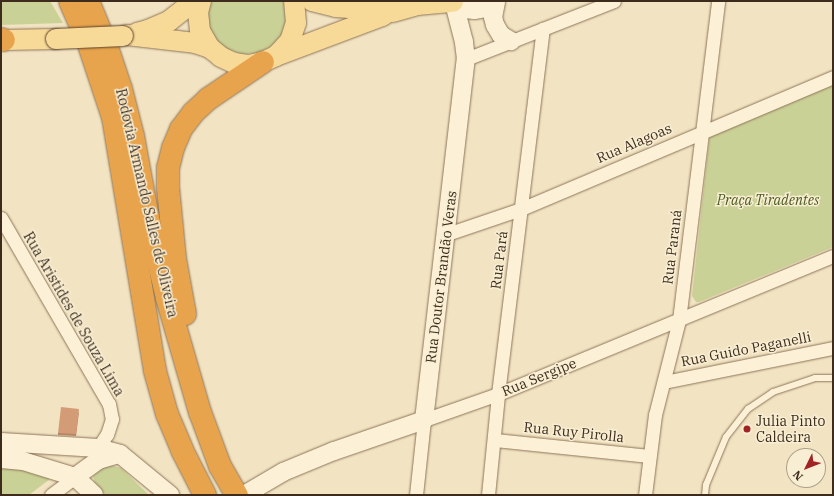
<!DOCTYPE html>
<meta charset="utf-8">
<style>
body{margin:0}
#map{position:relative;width:834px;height:496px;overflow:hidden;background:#f2e4c3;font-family:"IBM Plex Serif",serif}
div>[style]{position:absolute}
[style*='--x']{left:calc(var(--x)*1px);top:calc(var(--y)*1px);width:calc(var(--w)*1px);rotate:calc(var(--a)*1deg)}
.green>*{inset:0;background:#cad196}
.roads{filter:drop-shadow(0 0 1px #8e7558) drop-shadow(0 0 1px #8e7558)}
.lane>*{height:6px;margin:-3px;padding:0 3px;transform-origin:3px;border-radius:3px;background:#fcf1d7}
.street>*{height:13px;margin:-6.5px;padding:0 6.5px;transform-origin:6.5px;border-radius:6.5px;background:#fcf1d7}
.secondary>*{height:18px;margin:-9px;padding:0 9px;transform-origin:9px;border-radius:9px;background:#fcf1d7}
.primary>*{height:20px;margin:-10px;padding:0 10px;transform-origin:10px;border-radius:10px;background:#f8da98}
.highway>*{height:22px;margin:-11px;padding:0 11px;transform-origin:11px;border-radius:11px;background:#e8a34d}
.bridges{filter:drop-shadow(0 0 1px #5b422c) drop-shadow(0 0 1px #5b422c)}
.primary-bridge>*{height:20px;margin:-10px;padding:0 10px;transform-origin:10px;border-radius:10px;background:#f8da98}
.wall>*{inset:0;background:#b58665}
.building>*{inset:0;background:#d39c76}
.dots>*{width:11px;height:11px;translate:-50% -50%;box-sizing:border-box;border:2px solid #f8eed3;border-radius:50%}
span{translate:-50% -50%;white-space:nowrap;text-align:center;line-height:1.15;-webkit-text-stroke:3px #f8eed3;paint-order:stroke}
.street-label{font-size:14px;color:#3d2c1d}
.park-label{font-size:14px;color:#4d5b22;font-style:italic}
.poi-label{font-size:14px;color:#3d2c1d}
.left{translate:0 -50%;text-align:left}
.frame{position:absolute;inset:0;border:2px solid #3d2c1d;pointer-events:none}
.north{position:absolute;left:786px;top:448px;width:40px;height:40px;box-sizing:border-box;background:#f8eed3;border:1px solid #ada08a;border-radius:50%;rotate:227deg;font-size:11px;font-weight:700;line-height:16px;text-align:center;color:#3d2c1d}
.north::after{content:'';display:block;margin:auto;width:14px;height:18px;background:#a22324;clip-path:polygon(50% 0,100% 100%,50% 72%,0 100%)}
</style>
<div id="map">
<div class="green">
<i style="clip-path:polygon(1px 1px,50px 1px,63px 23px,1px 25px)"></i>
<i style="clip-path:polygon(209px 1px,285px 1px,287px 19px,282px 34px,272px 46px,258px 53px,242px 54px,227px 49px,215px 39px,208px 25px,207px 9px)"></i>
<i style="clip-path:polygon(833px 81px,833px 247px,699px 302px,696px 302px,692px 296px,710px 132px)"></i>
<i style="clip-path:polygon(111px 465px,121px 468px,149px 495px,106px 495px,95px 484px,93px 476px,105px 466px)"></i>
<i style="clip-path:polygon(1px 468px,22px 469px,50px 479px,29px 495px,1px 495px)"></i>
</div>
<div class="roads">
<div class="lane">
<i style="--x:705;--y:495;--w:10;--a:-84"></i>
<i style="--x:706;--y:485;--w:52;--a:-67.4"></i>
<i style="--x:726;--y:437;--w:36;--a:-52"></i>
<i style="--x:748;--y:409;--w:30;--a:-34"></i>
<i style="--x:773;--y:392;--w:44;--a:-18.4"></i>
<i style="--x:815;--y:378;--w:18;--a:0"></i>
</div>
<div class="street">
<i style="--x:466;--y:59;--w:159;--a:-21.4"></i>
<i style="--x:1;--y:218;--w:215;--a:59.9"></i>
<i style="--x:109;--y:404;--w:15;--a:79"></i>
<i style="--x:112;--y:419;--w:16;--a:108"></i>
<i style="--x:107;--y:434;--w:17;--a:123"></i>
<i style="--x:447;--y:234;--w:78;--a:-18.7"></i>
<i style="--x:521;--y:209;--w:339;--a:-22.9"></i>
<i style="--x:664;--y:382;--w:172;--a:-11.4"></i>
<i style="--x:495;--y:440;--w:155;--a:5.9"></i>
<i style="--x:51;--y:495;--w:30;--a:-37"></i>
<i style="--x:416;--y:495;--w:75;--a:-83.9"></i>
<i style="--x:424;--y:420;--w:78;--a:-19.4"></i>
<i style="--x:498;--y:394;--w:362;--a:-22.4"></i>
<i style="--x:488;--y:495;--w:101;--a:-84.3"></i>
<i style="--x:498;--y:394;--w:368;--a:-83"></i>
<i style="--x:645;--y:495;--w:81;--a:-82.9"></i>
<i style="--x:655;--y:415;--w:98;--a:-75.8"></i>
<i style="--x:679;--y:320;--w:321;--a:-83"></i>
</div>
<div class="secondary">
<i style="--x:452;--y:1;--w:14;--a:34"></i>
<i style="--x:464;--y:9;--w:11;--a:5"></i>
<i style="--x:475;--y:10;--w:11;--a:-10"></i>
<i style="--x:486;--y:8;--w:12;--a:-35"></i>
<i style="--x:496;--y:2;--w:15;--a:101"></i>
<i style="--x:493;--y:17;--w:8;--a:76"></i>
<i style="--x:495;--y:25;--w:12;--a:59"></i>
<i style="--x:501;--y:35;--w:12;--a:31"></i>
<i style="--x:1;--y:442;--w:97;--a:3.5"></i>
<i style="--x:98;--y:448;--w:23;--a:15"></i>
<i style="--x:120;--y:454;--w:65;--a:39.4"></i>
<i style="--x:1;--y:459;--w:22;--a:5"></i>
<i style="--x:23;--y:461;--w:54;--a:17.1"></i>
<i style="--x:75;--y:477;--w:26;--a:43"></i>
<i style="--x:75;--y:477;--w:29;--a:-36"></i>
<i style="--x:98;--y:460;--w:22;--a:-16"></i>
<i style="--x:244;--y:495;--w:45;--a:-30.5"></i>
<i style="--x:283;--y:472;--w:55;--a:-22.4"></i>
<i style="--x:334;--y:451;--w:95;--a:-19"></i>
<i style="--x:424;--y:420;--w:363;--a:-83.4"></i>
<i style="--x:466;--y:59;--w:17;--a:-97"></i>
<i style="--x:464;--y:42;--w:40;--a:-104.4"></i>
</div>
<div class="primary">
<i style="--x:201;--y:1;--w:11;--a:105"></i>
<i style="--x:198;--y:12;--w:19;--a:84"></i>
<i style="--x:200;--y:31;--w:20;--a:60"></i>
<i style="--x:312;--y:1;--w:25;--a:14"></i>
<i style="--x:336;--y:7;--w:14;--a:4"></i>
<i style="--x:350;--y:8;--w:40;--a:-10"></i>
<i style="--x:393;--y:12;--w:25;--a:-16"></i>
<i style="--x:417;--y:5;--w:36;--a:-5"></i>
<i style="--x:137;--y:33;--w:11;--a:-15"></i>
<i style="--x:148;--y:30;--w:23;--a:-23"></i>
<i style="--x:169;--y:21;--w:33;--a:-38"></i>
<i style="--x:127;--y:35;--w:68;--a:6.7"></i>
<i style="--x:195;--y:43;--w:16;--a:18"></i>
<i style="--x:210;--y:48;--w:14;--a:39"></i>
<i style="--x:221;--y:57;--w:14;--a:25"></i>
<i style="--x:234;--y:63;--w:15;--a:8"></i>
<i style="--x:249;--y:65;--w:14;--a:-12"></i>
<i style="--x:263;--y:62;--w:14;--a:-25"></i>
<i style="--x:276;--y:56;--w:113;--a:-20.7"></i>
<i style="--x:382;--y:16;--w:27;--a:-33"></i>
<i style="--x:4;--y:40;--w:52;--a:-1.1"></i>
<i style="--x:276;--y:56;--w:21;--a:-47"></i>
<i style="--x:290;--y:41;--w:19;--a:-72"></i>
<i style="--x:296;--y:23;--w:22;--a:-95"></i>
</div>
<div class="highway">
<i style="--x:70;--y:1;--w:45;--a:66.3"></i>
<i style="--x:88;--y:42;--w:79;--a:71.6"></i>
<i style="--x:113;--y:117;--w:257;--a:80.6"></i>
<i style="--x:155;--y:371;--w:45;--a:74.4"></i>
<i style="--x:167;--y:414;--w:39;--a:67"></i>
<i style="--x:182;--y:450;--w:51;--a:62.9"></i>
<i style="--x:88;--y:1;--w:50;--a:67.6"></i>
<i style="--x:107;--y:47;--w:44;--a:71.6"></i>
<i style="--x:121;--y:89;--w:49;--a:75.7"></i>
<i style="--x:133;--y:136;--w:83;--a:79.6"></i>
<i style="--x:148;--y:218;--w:82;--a:76.6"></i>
<i style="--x:167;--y:298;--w:119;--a:73.9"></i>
<i style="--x:200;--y:412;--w:58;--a:69.7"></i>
<i style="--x:220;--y:466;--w:34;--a:60"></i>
<i style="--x:1;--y:39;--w:3;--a:18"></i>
<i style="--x:185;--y:314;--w:56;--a:-100.3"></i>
<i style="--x:175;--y:259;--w:71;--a:-95.6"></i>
<i style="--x:168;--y:188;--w:20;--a:-90"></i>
<i style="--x:168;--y:168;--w:21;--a:-76"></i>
<i style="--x:173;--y:148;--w:21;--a:-67"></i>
<i style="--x:181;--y:129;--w:20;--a:-53"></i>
<i style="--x:193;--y:113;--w:21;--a:-43"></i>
<i style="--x:208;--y:99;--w:66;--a:-33.9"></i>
</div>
</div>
<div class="bridges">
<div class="primary-bridge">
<i style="--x:56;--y:39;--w:67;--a:-2.6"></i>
</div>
</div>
<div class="wall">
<i style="clip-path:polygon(79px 412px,76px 436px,58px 435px,58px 433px)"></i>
</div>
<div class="building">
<i style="clip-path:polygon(61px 407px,79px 409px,76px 434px,58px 433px)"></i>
</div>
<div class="dots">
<i style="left:747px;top:429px;background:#a22324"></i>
</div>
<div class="street-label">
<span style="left:634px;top:143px;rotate:-23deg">Rua Alagoas</span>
<span style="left:147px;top:203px;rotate:77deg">Rodovia Armando Salles de Oliveira</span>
<span style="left:672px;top:247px;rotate:-83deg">Rua Paraná</span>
<span style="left:499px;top:260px;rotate:-83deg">Rua Pará</span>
<span style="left:441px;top:277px;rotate:-83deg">Rua Doutor Brandão Veras</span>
<span style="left:74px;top:314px;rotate:60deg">Rua Aristides de Souza Lima</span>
<span style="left:746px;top:349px;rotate:-11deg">Rua Guido Paganelli</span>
<span style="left:539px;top:377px;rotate:-22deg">Rua Sergipe</span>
<span style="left:574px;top:432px;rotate:6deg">Rua Ruy Pirolla</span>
</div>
<div class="park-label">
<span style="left:768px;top:200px">Praça Tiradentes</span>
</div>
<div class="poi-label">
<span class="left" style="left:756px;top:429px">Julia Pinto<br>Caldeira</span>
</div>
<div class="frame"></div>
<div class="north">N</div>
</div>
